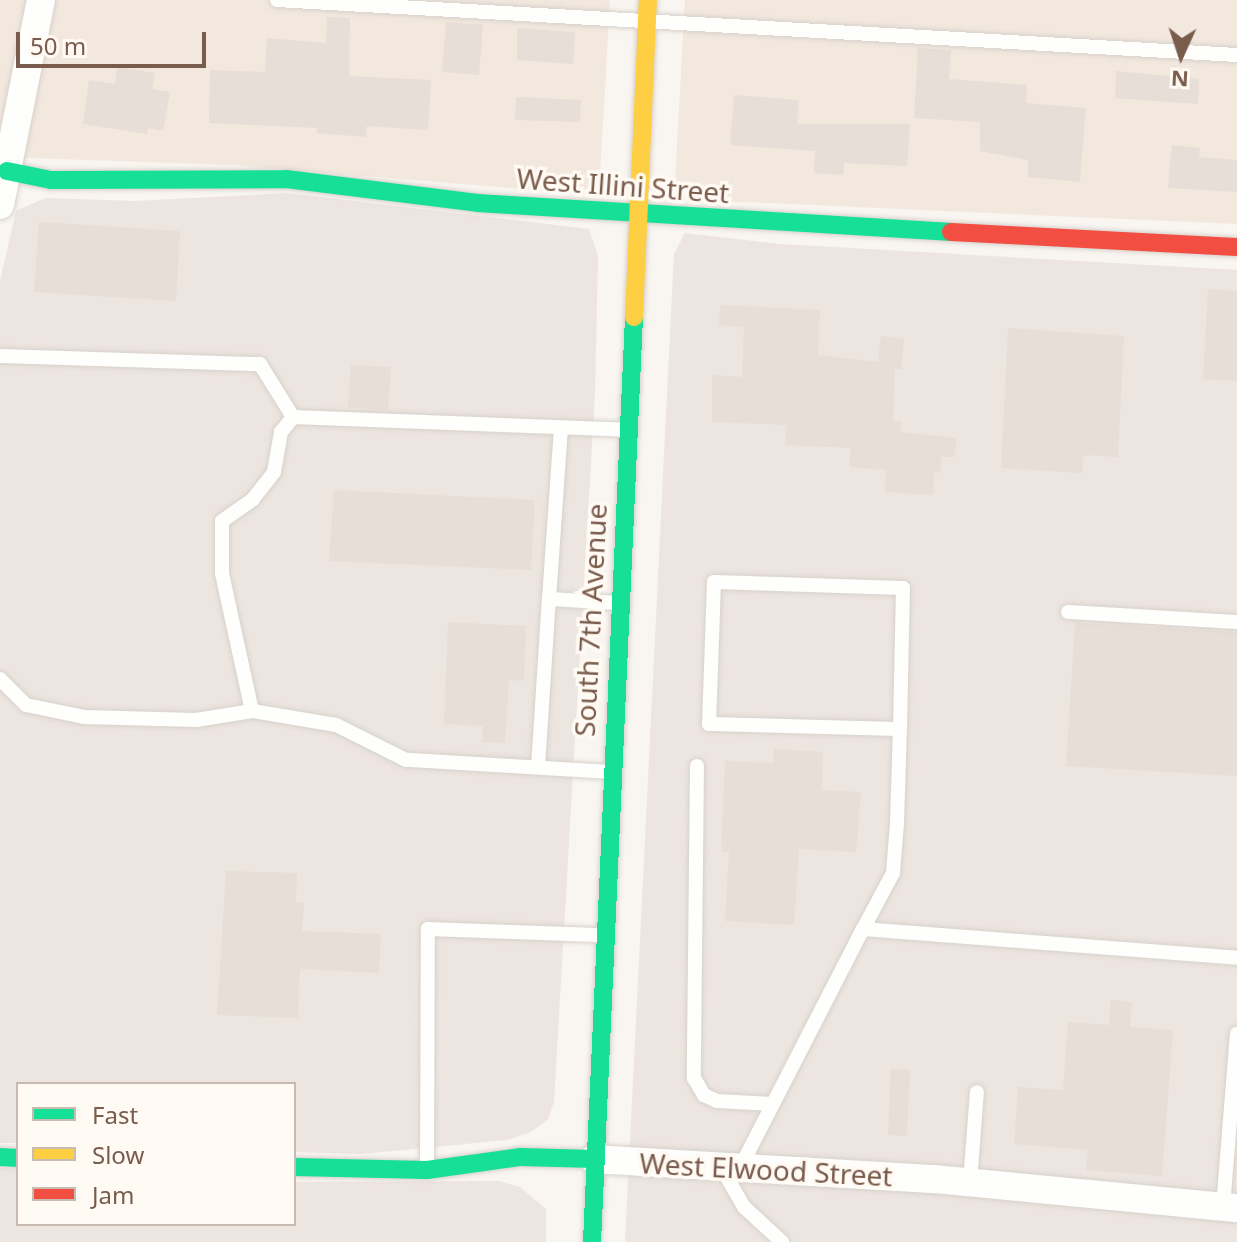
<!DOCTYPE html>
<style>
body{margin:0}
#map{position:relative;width:1237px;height:1242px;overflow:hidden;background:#f9f5f0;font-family:"Noto Sans",sans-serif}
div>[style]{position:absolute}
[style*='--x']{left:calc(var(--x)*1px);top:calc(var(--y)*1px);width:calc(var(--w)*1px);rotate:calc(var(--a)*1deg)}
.residential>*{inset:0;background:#f2e8de}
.industrial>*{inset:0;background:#ede5e0}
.building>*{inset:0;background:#e6ded7}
.roads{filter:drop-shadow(0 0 2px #d7d1cb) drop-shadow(0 0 2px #d7d1cb)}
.lane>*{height:14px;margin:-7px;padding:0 7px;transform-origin:7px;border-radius:7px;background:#fefefd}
.street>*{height:28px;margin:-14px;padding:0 14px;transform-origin:14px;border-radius:14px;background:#fefefd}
.fast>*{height:18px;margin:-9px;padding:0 9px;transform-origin:9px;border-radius:9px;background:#16e098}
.slow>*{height:18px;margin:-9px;padding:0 9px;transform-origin:9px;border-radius:9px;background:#ffcf43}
.jam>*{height:18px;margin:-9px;padding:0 9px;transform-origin:9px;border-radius:9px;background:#f24e42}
span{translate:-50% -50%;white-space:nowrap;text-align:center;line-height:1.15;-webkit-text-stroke:7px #fffaf3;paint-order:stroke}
.street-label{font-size:28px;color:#7a5c4d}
.legend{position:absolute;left:16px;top:1082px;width:280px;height:144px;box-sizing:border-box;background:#fffaf3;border:2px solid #cabbb1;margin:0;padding:10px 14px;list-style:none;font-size:24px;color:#7a5c4d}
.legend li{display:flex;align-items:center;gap:16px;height:40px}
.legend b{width:40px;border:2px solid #cabbb1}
.north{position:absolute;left:1141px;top:16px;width:80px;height:80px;-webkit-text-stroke:6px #fffaf3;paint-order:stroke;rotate:183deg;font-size:22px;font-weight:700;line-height:32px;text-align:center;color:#7a5c4d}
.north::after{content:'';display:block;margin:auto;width:28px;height:36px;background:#7a5c4d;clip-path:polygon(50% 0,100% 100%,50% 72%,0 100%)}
.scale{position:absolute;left:16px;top:32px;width:190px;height:36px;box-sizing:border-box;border:4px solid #7a5c4d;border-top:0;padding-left:10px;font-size:24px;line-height:28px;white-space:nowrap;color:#7a5c4d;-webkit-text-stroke:6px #fffaf3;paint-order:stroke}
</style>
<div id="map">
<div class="residential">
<i style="clip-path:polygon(0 0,610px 0,600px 176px,594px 187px,570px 193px,232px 165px,0 157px)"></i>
<i style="clip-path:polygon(685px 0,1237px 0,1237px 224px,698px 200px,675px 181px)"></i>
</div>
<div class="industrial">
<i style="clip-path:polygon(287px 193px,589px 229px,598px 256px,595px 393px,554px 1102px,548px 1119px,531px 1132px,507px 1140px,361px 1154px,294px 1152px,294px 1084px,18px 1084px,18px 1143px,0 1143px,0 281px,16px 211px,45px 198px,135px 201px)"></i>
<i style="clip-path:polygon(685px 233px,780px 244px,1237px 270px,1237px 1242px,625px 1242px,674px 254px)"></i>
<i style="clip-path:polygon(0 1168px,18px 1169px,18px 1224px,294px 1224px,294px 1182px,499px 1181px,520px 1187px,546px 1209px,546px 1242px,0 1242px)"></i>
</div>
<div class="building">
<i style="clip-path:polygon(327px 17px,350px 18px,349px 76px,431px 80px,428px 130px,367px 126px,366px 137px,316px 133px,317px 128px,209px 123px,210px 70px,265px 72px,267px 38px,326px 43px)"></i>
<i style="clip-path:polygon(446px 22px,483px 25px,479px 75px,442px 72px)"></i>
<i style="clip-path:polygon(517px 28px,575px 32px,573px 64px,517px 60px)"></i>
<i style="clip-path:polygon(918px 48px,951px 50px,949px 79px,1027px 85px,1026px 103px,1086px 108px,1080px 182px,1028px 177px,1028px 160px,980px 151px,980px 122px,914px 118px)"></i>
<i style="clip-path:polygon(117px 67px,155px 73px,152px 89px,170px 92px,163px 131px,148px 128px,147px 134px,83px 124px,89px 80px,115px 84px)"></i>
<i style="clip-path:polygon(1116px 71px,1199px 79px,1198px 104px,1115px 98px)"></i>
<i style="clip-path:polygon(734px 95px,799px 100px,797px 124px,910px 124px,907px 166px,844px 163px,843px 175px,814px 173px,815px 151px,730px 145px)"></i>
<i style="clip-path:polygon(516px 97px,581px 100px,580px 122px,515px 120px)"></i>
<i style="clip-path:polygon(1172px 145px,1200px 148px,1199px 157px,1237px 160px,1237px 192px,1168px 188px)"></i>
<i style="clip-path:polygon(39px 222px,180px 231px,176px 301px,34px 292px)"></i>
<i style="clip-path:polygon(1208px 289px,1237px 291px,1237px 381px,1203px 379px)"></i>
<i style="clip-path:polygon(720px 305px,820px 310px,818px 355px,878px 362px,881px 336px,904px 339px,901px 369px,895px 369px,893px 421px,901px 421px,901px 432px,956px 438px,955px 457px,941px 457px,941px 472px,934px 473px,933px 495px,885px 492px,886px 470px,849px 467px,851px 448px,785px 445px,787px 425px,712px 422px,712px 375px,742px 377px,744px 327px,719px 325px)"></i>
<i style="clip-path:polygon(1008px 328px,1124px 336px,1118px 457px,1084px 455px,1082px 473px,1001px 468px)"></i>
<i style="clip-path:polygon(351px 365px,391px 367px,388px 410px,348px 407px)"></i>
<i style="clip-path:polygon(334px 490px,535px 500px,531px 570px,329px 561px)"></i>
<i style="clip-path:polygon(448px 622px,526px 626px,524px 681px,509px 680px,505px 743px,482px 742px,483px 726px,444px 724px)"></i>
<i style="clip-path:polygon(1075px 623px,1237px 632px,1237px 776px,1066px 766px)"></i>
<i style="clip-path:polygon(774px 749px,823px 752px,822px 790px,861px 792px,856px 852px,799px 849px,794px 925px,725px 921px,729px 852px,721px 851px,725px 761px,773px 763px)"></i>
<i style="clip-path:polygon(226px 871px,297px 873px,296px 902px,304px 903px,302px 931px,381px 934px,379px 973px,300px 969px,298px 1018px,217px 1015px)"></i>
<i style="clip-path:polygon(1111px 1000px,1132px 1002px,1130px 1027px,1173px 1030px,1162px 1176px,1086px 1170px,1088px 1150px,1014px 1144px,1018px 1087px,1063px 1090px,1068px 1022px,1109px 1025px)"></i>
<i style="clip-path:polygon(891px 1069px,910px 1070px,907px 1136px,888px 1135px)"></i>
</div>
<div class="roads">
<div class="lane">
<i style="--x:277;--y:0;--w:962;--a:3.28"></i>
<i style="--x:0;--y:356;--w:260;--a:1.8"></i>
<i style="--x:260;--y:364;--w:62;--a:58.1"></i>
<i style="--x:549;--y:599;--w:171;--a:-86"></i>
<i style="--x:1068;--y:612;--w:169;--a:3.4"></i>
<i style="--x:0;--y:679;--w:37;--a:45"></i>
<i style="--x:26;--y:705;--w:59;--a:11.7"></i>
<i style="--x:84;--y:717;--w:112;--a:1.5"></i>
<i style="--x:196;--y:720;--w:57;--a:-9.1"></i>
<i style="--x:697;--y:766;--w:312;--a:90.6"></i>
<i style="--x:694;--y:1078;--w:20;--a:60"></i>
<i style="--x:704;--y:1095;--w:14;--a:25"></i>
<i style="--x:717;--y:1101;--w:56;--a:3.1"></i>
<i style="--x:538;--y:767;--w:168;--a:-86.3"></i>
<i style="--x:549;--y:599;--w:70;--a:3.3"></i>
<i style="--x:611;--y:772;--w:205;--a:-176.6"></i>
<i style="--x:406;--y:760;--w:78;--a:-153.4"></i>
<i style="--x:336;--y:725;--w:85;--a:-170.5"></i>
<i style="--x:252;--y:711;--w:141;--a:-102.3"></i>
<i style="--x:222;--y:573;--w:52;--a:-90"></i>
<i style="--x:222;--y:521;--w:38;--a:-35"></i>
<i style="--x:253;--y:499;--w:34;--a:-52"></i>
<i style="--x:274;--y:472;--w:41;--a:-80.1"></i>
<i style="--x:281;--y:432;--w:19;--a:-51"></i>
<i style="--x:293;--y:417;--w:334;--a:2.2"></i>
<i style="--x:863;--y:929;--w:64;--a:-61.8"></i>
<i style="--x:893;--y:873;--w:50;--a:-85.4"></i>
<i style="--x:897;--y:823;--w:94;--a:-88.2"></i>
<i style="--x:900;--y:729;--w:141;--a:-88.8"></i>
<i style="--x:903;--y:588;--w:189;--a:-178.2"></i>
<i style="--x:714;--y:582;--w:142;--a:92"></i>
<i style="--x:709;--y:724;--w:191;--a:1.5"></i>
<i style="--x:721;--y:1167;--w:46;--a:60.1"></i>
<i style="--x:744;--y:1207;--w:52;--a:42.6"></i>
<i style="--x:740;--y:1168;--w:269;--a:-62.8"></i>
<i style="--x:863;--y:929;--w:375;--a:4.4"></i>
<i style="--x:427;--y:1169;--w:240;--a:-89.8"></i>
<i style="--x:428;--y:929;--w:176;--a:2"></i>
<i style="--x:970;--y:1182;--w:90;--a:-85.6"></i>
<i style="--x:1223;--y:1207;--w:174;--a:-85.4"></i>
</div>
<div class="street">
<i style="--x:0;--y:205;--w:209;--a:-78.7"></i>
<i style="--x:594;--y:1159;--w:341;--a:3.4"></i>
<i style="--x:934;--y:1179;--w:304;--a:5.5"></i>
</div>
<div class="fast">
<i style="--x:7;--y:171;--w:45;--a:11.6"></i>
<i style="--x:51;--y:180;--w:235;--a:-0.2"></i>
<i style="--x:286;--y:179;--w:193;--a:7.1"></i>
<i style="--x:478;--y:203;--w:474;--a:3.5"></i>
<i style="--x:0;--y:1157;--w:18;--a:3"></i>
<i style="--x:294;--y:1167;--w:133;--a:1.3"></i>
<i style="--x:427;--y:1170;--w:95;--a:-7.9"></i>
<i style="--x:521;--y:1157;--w:73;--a:1.6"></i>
<i style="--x:592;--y:1242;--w:926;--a:-87.4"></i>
</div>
<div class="slow">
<i style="--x:634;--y:317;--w:317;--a:-87.5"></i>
</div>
<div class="jam">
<i style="--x:951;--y:232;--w:286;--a:3"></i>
</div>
</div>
<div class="street-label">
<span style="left:623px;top:185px;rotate:4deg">West Illini Street</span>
<span style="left:590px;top:620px;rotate:-87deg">South 7th Avenue</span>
<span style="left:766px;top:1169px;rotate:3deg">West Elwood Street</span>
</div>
<ul class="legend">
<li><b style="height:10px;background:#16e098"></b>Fast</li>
<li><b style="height:10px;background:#ffcf43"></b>Slow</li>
<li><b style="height:10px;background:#f24e42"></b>Jam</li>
</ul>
<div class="north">N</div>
<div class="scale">50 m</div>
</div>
